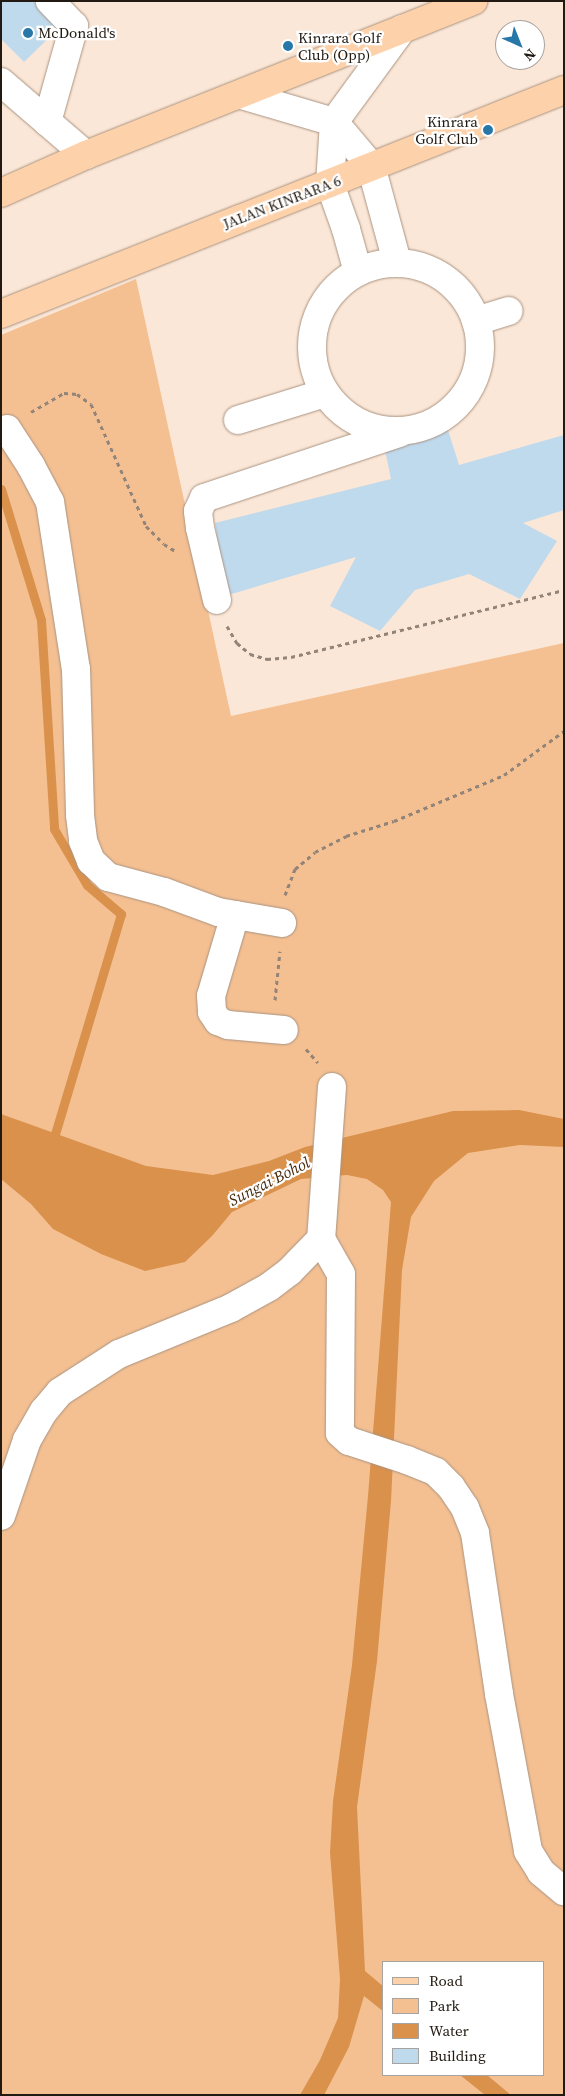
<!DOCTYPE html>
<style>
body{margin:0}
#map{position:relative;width:565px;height:2096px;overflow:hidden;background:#fbe7d7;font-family:"Source Serif 4",serif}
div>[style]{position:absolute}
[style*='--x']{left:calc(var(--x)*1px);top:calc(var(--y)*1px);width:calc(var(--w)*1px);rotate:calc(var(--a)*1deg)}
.green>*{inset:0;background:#f4c092}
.water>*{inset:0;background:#d9914c}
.stream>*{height:9px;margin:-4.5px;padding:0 4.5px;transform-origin:4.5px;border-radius:4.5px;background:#d9914c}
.building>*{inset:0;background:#bfd9ed}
.path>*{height:3px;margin-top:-1.5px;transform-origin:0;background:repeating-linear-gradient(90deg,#928478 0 4px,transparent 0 8px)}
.roads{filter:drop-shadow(0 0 1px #aa9380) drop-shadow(0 0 1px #aa9380)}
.minor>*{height:28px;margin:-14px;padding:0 14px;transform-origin:14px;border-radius:14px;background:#fff}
.minor>.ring{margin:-14px;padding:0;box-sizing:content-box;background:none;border:28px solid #fff;border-radius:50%}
.major>*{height:28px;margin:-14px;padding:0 14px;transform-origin:14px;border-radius:14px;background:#fdd1a9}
.dots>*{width:14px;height:14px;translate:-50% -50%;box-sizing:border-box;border:2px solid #fff;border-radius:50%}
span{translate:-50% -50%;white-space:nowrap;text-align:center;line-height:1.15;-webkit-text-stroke:4.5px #fff;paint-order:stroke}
.poi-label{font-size:15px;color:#221a12}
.left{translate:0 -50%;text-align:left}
.right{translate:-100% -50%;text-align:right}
.street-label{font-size:15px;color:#221a12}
.water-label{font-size:16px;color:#46290b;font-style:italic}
.frame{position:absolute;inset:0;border:2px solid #221a12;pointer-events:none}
.legend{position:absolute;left:382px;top:1961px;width:162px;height:115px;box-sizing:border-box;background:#fff;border:1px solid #a7a3a0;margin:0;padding:6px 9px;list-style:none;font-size:15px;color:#221a12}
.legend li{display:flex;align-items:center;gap:10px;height:25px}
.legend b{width:25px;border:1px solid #a7a3a0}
.north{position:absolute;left:495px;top:20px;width:50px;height:50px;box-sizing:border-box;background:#fff;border:1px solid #a7a3a0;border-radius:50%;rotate:136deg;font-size:14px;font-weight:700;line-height:20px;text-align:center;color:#221a12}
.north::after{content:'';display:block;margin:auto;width:18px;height:22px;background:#2777a9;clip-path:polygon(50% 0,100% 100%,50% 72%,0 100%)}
</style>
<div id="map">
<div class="green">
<i style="clip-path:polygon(evenodd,136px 279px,231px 716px,564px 643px,564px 2095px,1px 2095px,1px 335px,136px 279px,384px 1962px,544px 1962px,544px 2075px,384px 2075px,384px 1962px)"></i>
</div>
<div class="water">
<i style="clip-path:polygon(519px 1110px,564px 1119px,564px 1147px,520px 1145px,468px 1153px,434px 1181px,411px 1217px,402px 1270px,391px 1501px,377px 1661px,357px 1807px,365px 1971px,384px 1987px,384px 2012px,364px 1996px,349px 2047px,324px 2095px,300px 2095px,320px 2060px,338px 2018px,340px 1979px,330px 1853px,333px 1801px,352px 1665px,368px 1496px,391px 1202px,383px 1190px,367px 1179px,347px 1175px,301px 1179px,232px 1212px,212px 1236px,185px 1262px,145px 1271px,101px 1254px,53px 1229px,31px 1204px,1px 1179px,1px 1114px,146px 1166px,213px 1175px,269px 1161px,305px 1147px,453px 1111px)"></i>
<i style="clip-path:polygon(460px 2075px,487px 2075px,511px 2095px,485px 2095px)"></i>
</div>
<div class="stream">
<i style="--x:1;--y:489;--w:137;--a:73"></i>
<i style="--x:41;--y:620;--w:209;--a:86.4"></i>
<i style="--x:54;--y:829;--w:65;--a:59.5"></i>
<i style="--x:87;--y:885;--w:45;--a:40.5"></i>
<i style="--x:121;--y:914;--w:240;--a:106.7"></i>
</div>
<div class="building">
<i style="clip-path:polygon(1px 1px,37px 1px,61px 26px,24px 62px,1px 39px)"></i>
<i style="clip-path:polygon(447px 427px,459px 465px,564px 435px,564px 510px,523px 523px,557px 541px,520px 599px,469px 574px,415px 590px,380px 631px,330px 606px,356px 557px,225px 596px,215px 523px,391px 479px,384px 445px)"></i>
</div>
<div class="path">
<i style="--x:31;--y:412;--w:38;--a:-30"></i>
<i style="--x:64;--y:393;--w:13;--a:4"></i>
<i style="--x:77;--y:394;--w:17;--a:36"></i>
<i style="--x:91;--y:404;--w:134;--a:65.7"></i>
<i style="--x:146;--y:526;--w:25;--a:45"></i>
<i style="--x:164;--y:544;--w:13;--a:32"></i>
<i style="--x:227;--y:626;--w:20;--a:60"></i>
<i style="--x:237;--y:643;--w:17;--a:40"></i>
<i style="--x:250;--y:654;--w:18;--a:16"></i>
<i style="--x:267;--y:659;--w:24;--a:-5"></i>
<i style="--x:291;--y:657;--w:281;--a:-13.8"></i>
<i style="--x:285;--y:895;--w:28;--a:-69"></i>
<i style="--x:295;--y:869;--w:26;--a:-40"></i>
<i style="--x:315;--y:852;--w:35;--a:-27"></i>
<i style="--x:346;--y:836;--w:50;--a:-17.4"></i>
<i style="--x:394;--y:821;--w:119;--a:-22.7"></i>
<i style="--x:504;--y:775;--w:74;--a:-36.3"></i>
<i style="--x:275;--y:1000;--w:49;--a:-84.2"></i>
<i style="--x:306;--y:1049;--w:18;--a:49"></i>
</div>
<div class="roads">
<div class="minor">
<i style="--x:1;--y:82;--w:112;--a:40.7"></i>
<i style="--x:242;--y:95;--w:96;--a:16.4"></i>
<i style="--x:334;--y:122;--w:57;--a:49.9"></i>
<i style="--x:371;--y:166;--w:99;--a:74.8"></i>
<i style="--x:47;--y:122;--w:100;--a:-74.3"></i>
<i style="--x:74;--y:26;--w:35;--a:-134"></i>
<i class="ring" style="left:312px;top:263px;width:140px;height:140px"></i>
<i style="--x:358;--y:272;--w:45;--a:-105.6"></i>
<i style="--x:346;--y:229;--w:48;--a:-109.6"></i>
<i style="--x:330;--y:184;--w:62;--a:-86.3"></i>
<i style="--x:334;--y:122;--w:115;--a:-53.8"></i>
<i style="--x:476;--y:321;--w:34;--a:-17"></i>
<i style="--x:238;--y:420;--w:91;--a:-17.2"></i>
<i style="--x:7;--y:429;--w:44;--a:57"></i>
<i style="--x:31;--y:466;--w:41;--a:62.2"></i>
<i style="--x:50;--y:502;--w:169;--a:81.2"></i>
<i style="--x:76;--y:669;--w:146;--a:88.4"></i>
<i style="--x:80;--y:815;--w:26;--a:83"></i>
<i style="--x:83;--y:841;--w:22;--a:68"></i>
<i style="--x:91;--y:861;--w:23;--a:43"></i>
<i style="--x:108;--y:877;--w:58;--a:15"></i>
<i style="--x:164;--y:892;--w:58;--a:20.3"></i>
<i style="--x:218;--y:912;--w:65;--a:9.8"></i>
<i style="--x:217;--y:600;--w:74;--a:-103.3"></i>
<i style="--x:200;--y:528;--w:17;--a:-97"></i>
<i style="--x:198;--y:511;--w:14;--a:-65"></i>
<i style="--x:204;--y:498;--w:206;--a:-18.4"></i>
<i style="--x:235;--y:915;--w:84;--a:106.5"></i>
<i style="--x:211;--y:996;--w:16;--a:86"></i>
<i style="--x:212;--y:1012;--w:11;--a:56"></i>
<i style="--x:218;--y:1021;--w:11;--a:22"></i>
<i style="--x:228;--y:1025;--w:56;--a:5.1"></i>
<i style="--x:332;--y:1087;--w:152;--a:94.1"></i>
<i style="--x:321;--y:1239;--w:40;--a:60.3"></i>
<i style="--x:341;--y:1274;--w:159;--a:90.4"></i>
<i style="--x:340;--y:1433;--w:12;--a:42"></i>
<i style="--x:349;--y:1441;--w:61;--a:18.1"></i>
<i style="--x:407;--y:1460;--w:31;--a:22"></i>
<i style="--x:436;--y:1472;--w:21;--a:45"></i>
<i style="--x:451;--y:1487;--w:25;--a:56"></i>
<i style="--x:465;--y:1508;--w:27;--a:68"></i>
<i style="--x:475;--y:1533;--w:163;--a:81.5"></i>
<i style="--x:499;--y:1694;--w:160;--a:79.5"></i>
<i style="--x:528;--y:1851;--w:25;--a:58"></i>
<i style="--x:541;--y:1872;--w:30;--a:40"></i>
<i style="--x:1;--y:1516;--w:80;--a:-71.1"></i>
<i style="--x:27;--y:1440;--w:34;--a:-60"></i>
<i style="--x:44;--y:1411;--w:25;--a:-50"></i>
<i style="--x:60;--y:1392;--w:70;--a:-32.8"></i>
<i style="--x:119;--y:1354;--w:121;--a:-22.3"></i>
<i style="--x:231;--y:1308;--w:43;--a:-28.9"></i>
<i style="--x:269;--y:1287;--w:26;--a:-37"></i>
<i style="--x:290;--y:1271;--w:45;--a:-45.9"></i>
</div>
<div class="major">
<i style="--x:1;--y:193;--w:93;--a:-24.1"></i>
<i style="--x:86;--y:155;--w:417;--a:-21.7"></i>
<i style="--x:1;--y:314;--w:606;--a:-21.7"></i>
</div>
</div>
<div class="dots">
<i style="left:28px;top:33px;background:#2777a9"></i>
<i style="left:288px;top:46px;background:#2777a9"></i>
<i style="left:488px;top:130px;background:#2777a9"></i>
</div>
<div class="poi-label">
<span class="left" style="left:38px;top:33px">McDonald's</span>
<span class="left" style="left:298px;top:46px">Kinrara Golf<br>Club (Opp)</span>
<span class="right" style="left:478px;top:130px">Kinrara<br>Golf Club</span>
</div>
<div class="street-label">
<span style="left:282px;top:202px;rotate:-21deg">JALAN KINRARA 6</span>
</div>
<div class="water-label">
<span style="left:269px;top:1181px;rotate:-27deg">Sungai Bohol</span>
</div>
<div class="frame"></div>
<ul class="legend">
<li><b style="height:6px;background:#fdd1a9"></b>Road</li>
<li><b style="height:14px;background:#f4c092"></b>Park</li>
<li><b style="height:14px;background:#d9914c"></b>Water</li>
<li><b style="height:14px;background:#bfd9ed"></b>Building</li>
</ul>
<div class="north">N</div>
</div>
